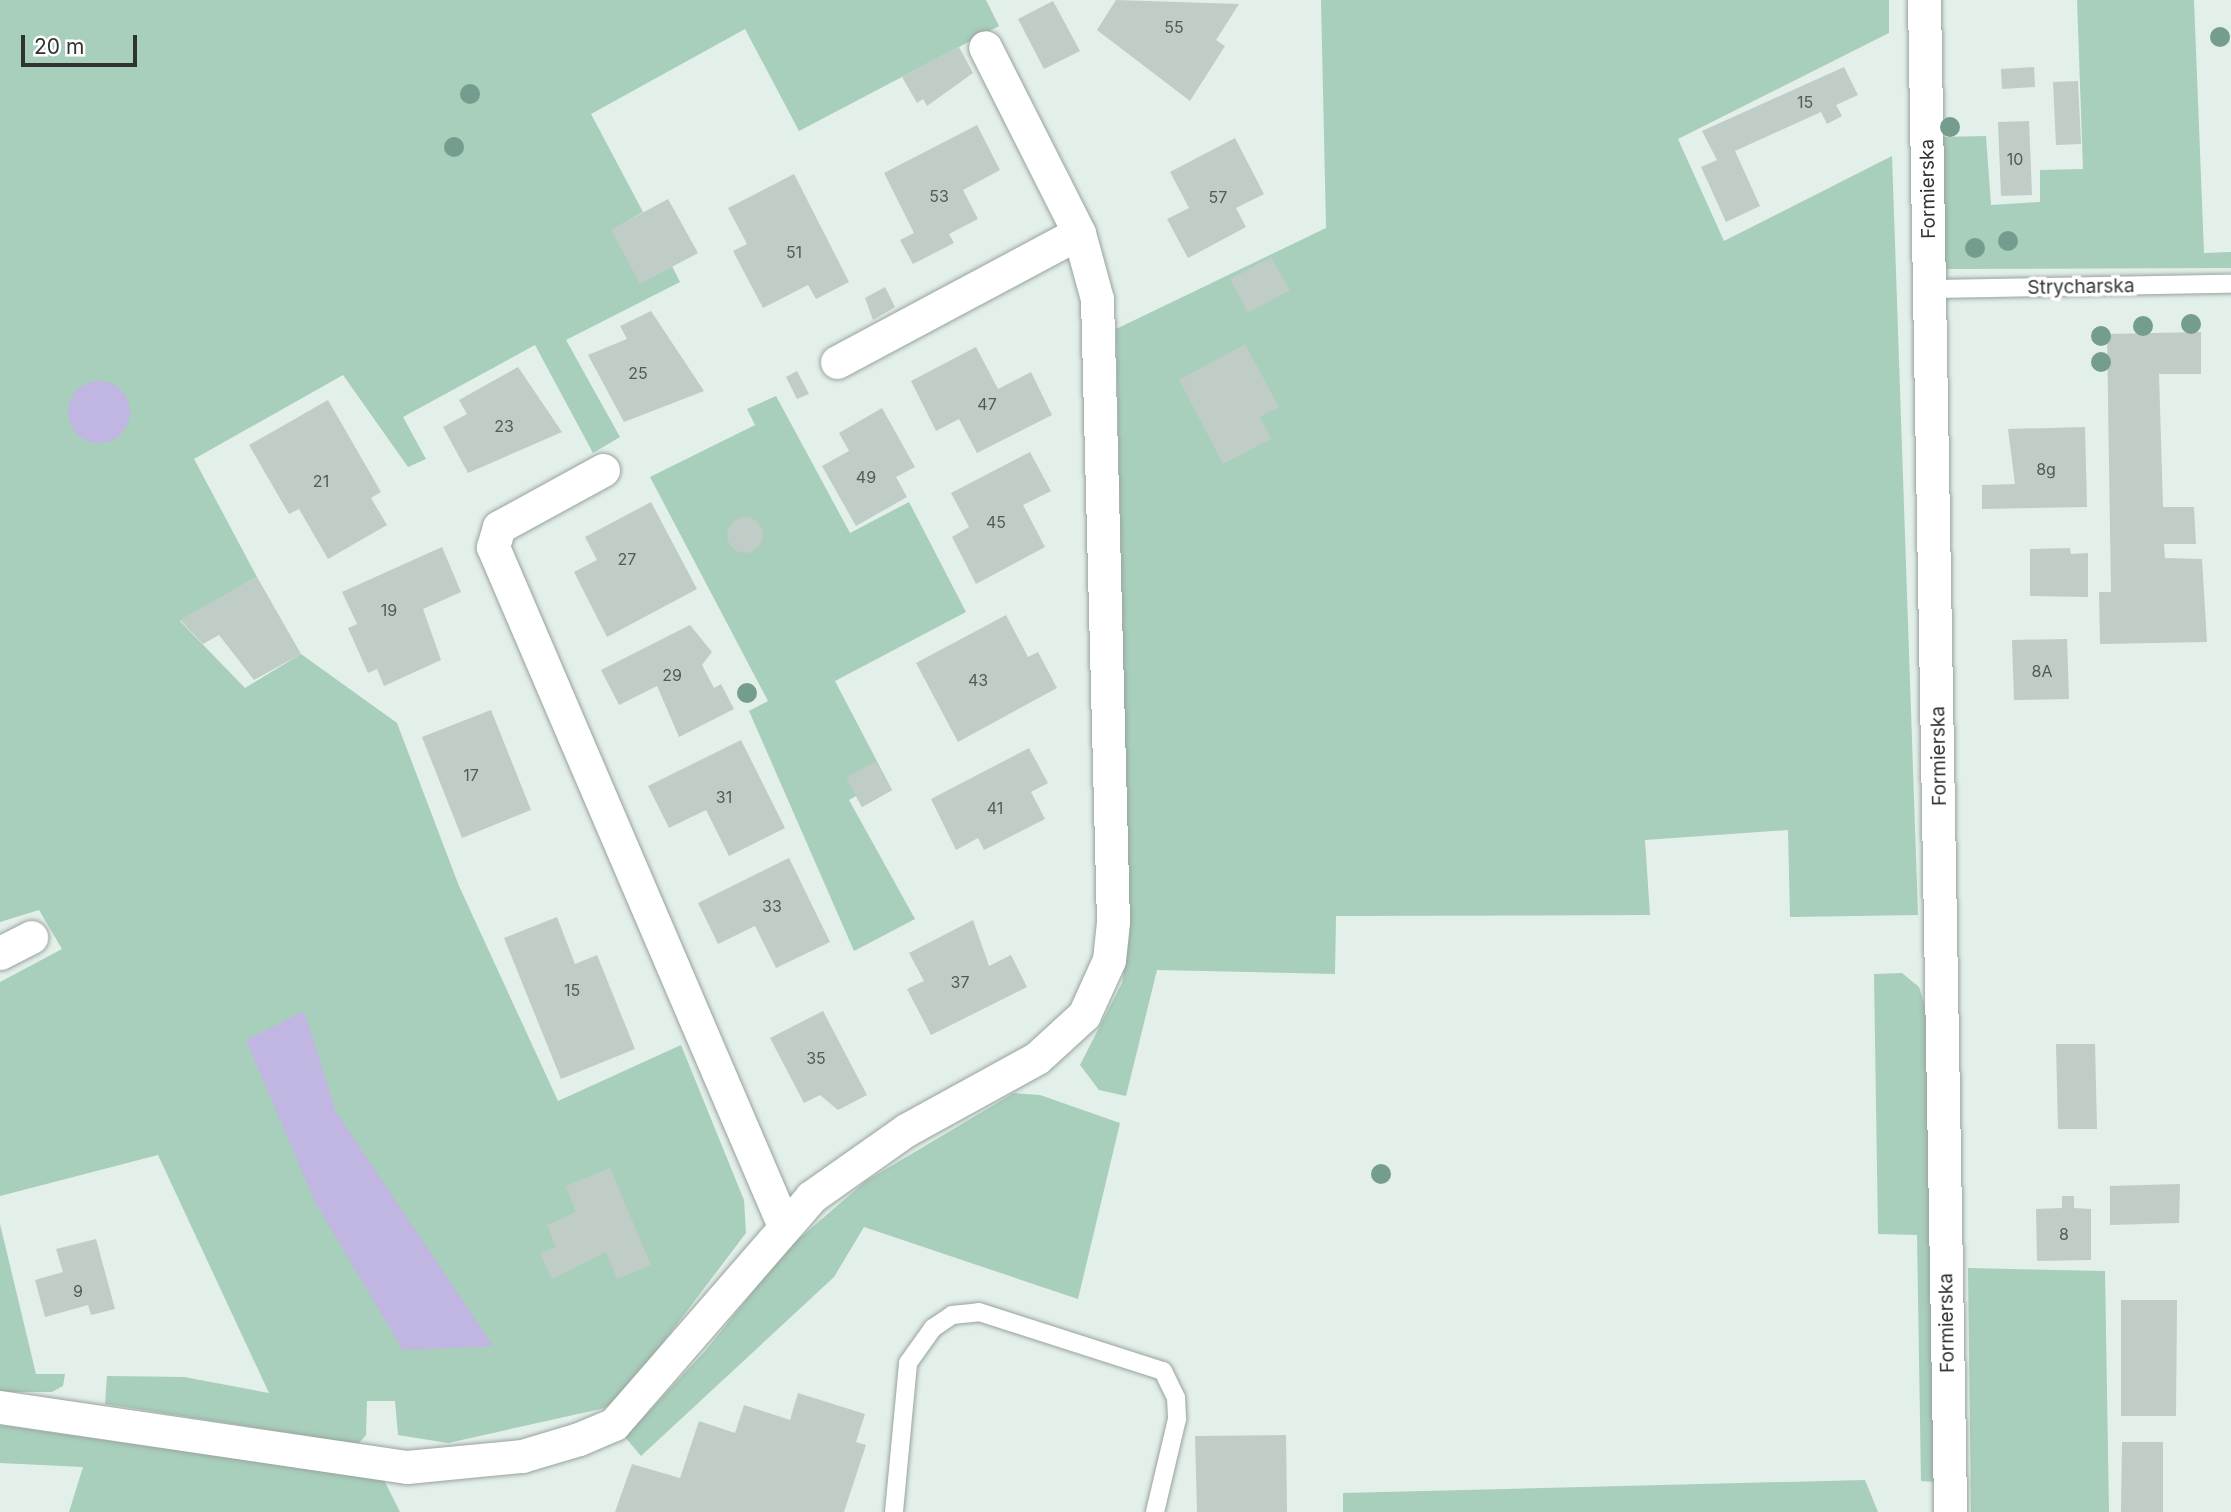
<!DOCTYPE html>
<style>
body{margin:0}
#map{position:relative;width:2231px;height:1512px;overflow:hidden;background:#e3efe9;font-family:Inter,sans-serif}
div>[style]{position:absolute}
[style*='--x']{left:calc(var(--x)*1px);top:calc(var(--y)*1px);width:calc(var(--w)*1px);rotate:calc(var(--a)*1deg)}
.green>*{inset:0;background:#a8cebc}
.water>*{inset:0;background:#c1b5e1}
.round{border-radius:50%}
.building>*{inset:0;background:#c0ccc6}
.roads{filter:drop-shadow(0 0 2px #98a39d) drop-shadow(0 0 2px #98a39d)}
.lane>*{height:18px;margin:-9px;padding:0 9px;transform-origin:9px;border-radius:9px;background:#fff}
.street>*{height:33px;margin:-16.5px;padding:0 16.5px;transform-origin:16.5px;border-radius:16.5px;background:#fff}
.trees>*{width:20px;height:20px;margin:-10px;border-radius:50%;background:#759d8e}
span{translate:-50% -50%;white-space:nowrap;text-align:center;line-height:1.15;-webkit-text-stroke:7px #fff;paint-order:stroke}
.number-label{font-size:16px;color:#535a57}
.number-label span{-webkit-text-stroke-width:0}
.street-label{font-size:19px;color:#2f3432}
.scale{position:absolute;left:21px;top:35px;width:116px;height:32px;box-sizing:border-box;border:4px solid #2f3432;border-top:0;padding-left:9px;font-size:21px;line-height:24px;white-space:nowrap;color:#2f3432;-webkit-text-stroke:5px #fff;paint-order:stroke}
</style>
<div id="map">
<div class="green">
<i style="clip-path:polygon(0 0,986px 0,999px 26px,799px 131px,745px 29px,591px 114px,643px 212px,612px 230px,672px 266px,680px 282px,566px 340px,620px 437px,593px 453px,535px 345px,403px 417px,426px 459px,408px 467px,343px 375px,194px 459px,257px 577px,180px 621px,245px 688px,301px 654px,397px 723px,459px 886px,558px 1101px,681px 1045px,744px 1200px,746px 1233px,630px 1386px,605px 1408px,448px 1443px,398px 1435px,395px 1401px,367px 1401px,366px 1435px,358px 1444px,105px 1404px,107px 1376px,184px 1377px,269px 1393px,158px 1155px,0 1196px,0 982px,62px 949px,39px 910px,0 922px)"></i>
<i style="clip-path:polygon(1321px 0,1889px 0,1889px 33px,1678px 139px,1724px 241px,1892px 156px,1918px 915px,1790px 917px,1788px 830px,1645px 840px,1650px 915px,1336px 916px,1335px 974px,1157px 970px,1126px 1096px,1099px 1090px,1080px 1065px,1122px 983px,1129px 938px,1116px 329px,1326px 228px)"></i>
<i style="clip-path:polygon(2077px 0,2194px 0,2204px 253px,2231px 252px,2231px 268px,1944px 269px,1941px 137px,1986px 136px,1991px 205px,2040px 202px,2040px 170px,2083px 169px)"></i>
<i style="clip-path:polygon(776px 396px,850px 533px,909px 502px,966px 612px,835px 681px,892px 790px,862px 807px,856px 796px,849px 800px,915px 919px,854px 951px,749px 711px,768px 701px,650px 477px,755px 425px,747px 409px)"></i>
<i style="clip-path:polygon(1902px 973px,1919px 987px,1926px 1009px,1935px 1482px,1921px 1481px,1917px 1235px,1878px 1234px,1874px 974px)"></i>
<i style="clip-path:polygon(1014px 1093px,1040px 1095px,1120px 1123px,1078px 1299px,864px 1227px,834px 1277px,641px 1456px,625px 1437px,706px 1350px,787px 1249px,866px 1181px)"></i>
<i style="clip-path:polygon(0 1224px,36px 1374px,65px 1374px,63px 1386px,52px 1392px,0 1392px)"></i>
<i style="clip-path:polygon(1968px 1268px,2105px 1271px,2109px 1512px,1971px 1512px)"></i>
<i style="clip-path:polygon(0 1425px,384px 1480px,400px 1512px,69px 1512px,83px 1467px,0 1463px)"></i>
<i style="clip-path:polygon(1865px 1480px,1878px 1512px,1343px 1512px,1343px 1493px)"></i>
</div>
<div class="water">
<i class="round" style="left:68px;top:381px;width:62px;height:62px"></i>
<i style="clip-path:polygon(304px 1011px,336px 1112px,493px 1346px,403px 1350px,315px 1202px,246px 1040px)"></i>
</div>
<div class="building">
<i style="clip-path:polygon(1116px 0,1239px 4px,1216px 40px,1225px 46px,1190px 101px,1097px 30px)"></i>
<i style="clip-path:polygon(1053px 1px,1080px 51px,1044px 69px,1018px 19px)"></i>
<i style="clip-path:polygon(959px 47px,973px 73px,927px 106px,923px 99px,917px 103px,902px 77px)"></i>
<i style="clip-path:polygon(1844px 67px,1858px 95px,1836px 105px,1842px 116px,1827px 124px,1821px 112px,1735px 151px,1760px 206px,1726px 222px,1701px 167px,1717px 160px,1702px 131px)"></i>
<i style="clip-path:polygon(2034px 67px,2035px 87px,2002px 89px,2001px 69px)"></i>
<i style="clip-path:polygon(2078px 81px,2081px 144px,2056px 145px,2053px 82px)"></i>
<i style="clip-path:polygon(2029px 121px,2032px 195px,2001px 196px,1998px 122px)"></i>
<i style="clip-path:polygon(977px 125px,1000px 170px,963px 190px,978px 219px,949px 234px,954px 243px,913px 264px,900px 240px,914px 233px,884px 173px)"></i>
<i style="clip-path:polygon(1235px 138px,1264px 194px,1236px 208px,1246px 227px,1188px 258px,1167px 219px,1189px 208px,1170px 172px)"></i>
<i style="clip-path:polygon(794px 174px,849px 282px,816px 299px,808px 285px,763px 308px,733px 251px,747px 244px,728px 208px)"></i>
<i style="clip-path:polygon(668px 199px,698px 253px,640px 284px,611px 230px)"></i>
<i style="clip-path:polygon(1271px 257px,1290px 290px,1248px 313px,1230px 279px)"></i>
<i style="clip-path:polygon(885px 287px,895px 307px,873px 320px,865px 298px)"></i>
<i style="clip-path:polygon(651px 311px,704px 391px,624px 422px,588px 355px,627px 339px,620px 326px)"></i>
<i style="clip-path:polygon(2201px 332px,2201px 374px,2159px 374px,2163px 507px,2194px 507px,2196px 544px,2164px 544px,2165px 558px,2202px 559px,2207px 642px,2100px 644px,2099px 592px,2111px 592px,2107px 334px)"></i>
<i style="clip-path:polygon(1245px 344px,1279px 407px,1260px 417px,1271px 439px,1223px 464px,1179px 380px)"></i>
<i style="clip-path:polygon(976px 347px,998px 389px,1031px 372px,1052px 415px,977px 453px,959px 419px,936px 431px,911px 381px)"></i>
<i style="clip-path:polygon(518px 367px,562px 432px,468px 473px,443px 427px,467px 414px,459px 400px)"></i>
<i style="clip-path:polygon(797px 371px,809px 394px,797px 399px,786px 377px)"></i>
<i style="clip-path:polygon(328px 400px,381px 492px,371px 498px,387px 525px,328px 559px,299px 509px,289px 514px,249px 445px)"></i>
<i style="clip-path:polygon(882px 408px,915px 467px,896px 477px,907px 497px,856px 526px,822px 466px,849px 451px,839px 433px)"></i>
<i style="clip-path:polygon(2085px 427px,2087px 507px,1982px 509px,1982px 485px,2015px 484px,2008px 429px)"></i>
<i style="clip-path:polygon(1030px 452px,1051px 491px,1023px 505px,1045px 547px,976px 584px,952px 537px,969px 527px,951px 493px)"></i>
<i style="clip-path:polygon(651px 502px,697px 589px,607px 637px,574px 572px,597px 560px,585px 537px)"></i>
<i class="round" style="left:727px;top:517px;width:36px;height:36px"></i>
<i style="clip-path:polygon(442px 547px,461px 592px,423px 609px,441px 660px,384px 686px,377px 669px,368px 673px,348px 628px,357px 624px,342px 592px)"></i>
<i style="clip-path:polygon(2070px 548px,2071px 554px,2088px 553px,2088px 597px,2030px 596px,2030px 549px)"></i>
<i style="clip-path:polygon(257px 577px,301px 654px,254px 680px,219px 635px,203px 644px,180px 620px)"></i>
<i style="clip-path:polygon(1006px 615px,1028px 657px,1038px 652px,1057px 688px,958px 742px,916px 663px)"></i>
<i style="clip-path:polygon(690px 625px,712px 652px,702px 665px,714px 688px,721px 684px,734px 709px,679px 737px,657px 686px,619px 705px,601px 670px)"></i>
<i style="clip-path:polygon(2067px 639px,2069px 699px,2014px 700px,2012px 640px)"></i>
<i style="clip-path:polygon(491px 710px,531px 810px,462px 838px,422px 737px)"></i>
<i style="clip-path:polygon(741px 740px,785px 828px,729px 856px,706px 810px,669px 828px,648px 786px)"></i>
<i style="clip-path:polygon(1029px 748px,1048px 783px,1031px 792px,1045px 819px,984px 850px,978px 838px,956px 850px,931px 799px)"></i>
<i style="clip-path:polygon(876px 761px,892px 790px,862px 807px,846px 778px)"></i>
<i style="clip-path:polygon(789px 858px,830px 942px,776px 968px,755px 926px,718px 944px,698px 903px)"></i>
<i style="clip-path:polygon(557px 917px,575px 964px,597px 955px,635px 1049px,561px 1079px,504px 938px)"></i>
<i style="clip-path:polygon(973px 920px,989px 966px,1011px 955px,1027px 987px,931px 1035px,907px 989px,924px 981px,909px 953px)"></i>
<i style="clip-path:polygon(823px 1011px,867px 1095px,838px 1110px,820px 1095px,804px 1103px,770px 1038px)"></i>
<i style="clip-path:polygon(2056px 1044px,2095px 1044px,2097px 1129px,2058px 1129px)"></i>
<i style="clip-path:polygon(610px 1168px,651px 1265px,617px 1279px,606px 1252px,552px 1279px,540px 1253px,556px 1247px,547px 1225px,576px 1212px,566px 1186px)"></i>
<i style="clip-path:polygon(2180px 1184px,2179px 1223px,2110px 1225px,2110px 1186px)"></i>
<i style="clip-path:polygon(2062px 1196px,2074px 1196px,2074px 1208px,2091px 1209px,2091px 1260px,2037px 1261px,2036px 1209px,2062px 1208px)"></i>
<i style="clip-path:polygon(96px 1239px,115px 1309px,91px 1315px,88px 1305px,45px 1317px,35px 1280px,63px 1272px,56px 1249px)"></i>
<i style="clip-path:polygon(2121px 1300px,2177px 1300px,2176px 1416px,2121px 1416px)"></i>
<i style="clip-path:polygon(798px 1393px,865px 1414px,856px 1442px,866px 1445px,844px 1512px,615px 1512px,632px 1464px,680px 1478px,699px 1421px,735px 1433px,744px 1405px,790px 1420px)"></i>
<i style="clip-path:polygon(1286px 1435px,1287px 1512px,1197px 1512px,1195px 1436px)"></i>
<i style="clip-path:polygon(2122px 1442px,2163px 1442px,2163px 1512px,2121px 1512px)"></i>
</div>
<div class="roads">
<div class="lane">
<i style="--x:1930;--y:289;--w:301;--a:-1"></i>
<i style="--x:894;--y:1512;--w:150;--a:-84.6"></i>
<i style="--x:908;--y:1363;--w:43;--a:-54.5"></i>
<i style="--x:933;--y:1328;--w:23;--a:-34"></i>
<i style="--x:952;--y:1315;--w:27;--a:-6"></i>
<i style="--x:979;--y:1312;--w:193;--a:17.8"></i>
<i style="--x:1163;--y:1371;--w:30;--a:64"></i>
<i style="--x:1176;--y:1398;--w:21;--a:87"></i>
<i style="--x:1177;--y:1419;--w:96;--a:103.3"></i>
</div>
<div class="street">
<i style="--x:1924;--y:0;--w:1512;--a:89.01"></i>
<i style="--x:837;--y:362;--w:274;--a:-28.1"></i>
<i style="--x:603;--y:470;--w:119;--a:151.3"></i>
<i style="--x:499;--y:527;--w:21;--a:107"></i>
<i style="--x:493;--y:547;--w:739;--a:66.8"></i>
<i style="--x:0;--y:953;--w:35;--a:-27"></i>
<i style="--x:0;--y:1407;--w:411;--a:8.4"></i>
<i style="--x:407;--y:1467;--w:116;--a:-5.5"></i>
<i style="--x:522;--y:1456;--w:59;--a:-16.6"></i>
<i style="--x:579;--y:1439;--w:38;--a:-23"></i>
<i style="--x:614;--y:1424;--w:301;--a:-49"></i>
<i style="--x:811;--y:1197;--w:116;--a:-35.2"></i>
<i style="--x:906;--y:1130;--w:149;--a:-28.8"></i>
<i style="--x:1037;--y:1058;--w:64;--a:-42.5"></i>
<i style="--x:1084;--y:1015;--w:60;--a:-65.6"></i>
<i style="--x:1109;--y:960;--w:38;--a:-84"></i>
<i style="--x:1113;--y:922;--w:623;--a:-91.47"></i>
<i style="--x:1097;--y:299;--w:68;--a:-105.3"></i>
<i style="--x:1079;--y:233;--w:208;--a:-116.8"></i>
</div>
</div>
<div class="trees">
<i style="left:2220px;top:37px"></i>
<i style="left:470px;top:94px"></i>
<i style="left:1950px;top:127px"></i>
<i style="left:454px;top:147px"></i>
<i style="left:2008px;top:241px"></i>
<i style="left:1975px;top:248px"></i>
<i style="left:2191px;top:324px"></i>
<i style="left:2143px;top:326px"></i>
<i style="left:2101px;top:336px"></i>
<i style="left:2101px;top:362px"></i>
<i style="left:747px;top:693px"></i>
<i style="left:1381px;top:1174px"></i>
</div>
<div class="number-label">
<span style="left:1174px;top:27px">55</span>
<span style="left:1805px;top:102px">15</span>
<span style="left:2015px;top:159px">10</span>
<span style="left:939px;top:196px">53</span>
<span style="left:1218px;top:197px">57</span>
<span style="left:794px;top:252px">51</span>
<span style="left:638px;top:373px">25</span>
<span style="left:987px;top:404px">47</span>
<span style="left:504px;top:426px">23</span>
<span style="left:2046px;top:469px">8g</span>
<span style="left:866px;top:477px">49</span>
<span style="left:321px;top:481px">21</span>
<span style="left:996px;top:522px">45</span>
<span style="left:627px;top:559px">27</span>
<span style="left:389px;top:610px">19</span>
<span style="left:2042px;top:671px">8A</span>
<span style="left:672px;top:675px">29</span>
<span style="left:978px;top:680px">43</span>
<span style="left:471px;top:775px">17</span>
<span style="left:724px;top:797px">31</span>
<span style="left:995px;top:808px">41</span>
<span style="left:772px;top:906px">33</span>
<span style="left:960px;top:982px">37</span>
<span style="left:572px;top:990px">15</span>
<span style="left:816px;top:1058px">35</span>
<span style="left:2064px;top:1234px">8</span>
<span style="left:78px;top:1291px">9</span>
</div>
<div class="street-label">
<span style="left:1928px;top:189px;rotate:-91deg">Formierska</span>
<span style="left:2081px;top:287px;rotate:-1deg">Strycharska</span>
<span style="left:1939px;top:756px;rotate:-91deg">Formierska</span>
<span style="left:1947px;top:1323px;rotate:-91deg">Formierska</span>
</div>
<div class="scale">20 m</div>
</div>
